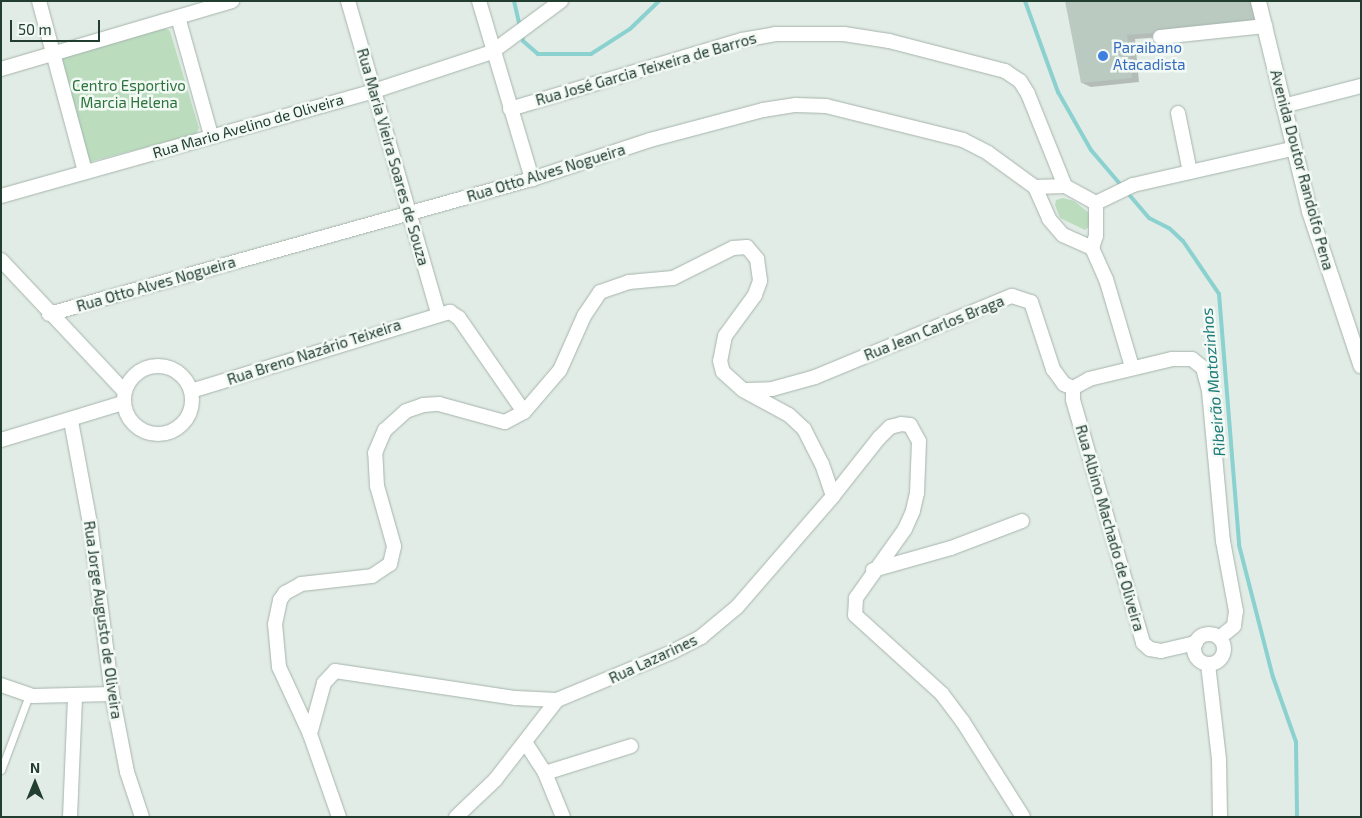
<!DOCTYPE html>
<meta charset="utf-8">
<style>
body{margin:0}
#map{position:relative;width:1362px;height:818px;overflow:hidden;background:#e2ece6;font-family:"Exo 2",sans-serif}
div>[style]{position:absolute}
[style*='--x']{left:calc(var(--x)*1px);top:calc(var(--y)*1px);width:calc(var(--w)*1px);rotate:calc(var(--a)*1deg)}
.green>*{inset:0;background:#bbddbe}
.shadow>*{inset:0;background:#0003}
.stream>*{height:4px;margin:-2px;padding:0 2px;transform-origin:2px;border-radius:2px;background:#8ad1cf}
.building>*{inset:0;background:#bacac1}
.roads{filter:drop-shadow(0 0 1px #a5b4ac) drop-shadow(0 0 1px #a5b4ac)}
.service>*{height:7px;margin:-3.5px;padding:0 3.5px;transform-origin:3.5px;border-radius:3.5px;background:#fff}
.minor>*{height:14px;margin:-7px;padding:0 7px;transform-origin:7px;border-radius:7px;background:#fff}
.minor>.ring{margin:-7px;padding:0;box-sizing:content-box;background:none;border:14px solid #fff;border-radius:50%}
.secondary>*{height:15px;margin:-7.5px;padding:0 7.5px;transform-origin:7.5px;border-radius:7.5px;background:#fff}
.dots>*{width:14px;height:14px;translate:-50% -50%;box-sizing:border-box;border:2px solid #f3f9f5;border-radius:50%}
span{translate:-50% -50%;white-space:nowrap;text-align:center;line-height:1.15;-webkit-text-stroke:5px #f3f9f5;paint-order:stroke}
.shop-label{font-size:15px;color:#366cbe}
.left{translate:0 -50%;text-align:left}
.street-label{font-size:15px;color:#223e31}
.park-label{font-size:15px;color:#2c743b}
.water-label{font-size:16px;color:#1c7a78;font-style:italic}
.frame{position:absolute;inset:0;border:2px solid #223e31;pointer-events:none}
.north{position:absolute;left:10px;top:758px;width:50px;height:50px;-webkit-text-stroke:4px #f3f9f5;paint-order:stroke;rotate:0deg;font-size:14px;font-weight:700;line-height:20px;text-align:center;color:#223e31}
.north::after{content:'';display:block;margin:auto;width:18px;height:22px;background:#223e31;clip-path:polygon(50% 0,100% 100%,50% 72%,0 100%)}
.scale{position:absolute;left:10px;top:20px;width:90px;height:22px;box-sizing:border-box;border:2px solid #223e31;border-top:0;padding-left:6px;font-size:15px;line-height:18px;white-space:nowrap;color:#223e31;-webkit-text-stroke:4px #f3f9f5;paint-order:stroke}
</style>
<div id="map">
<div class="green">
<i style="clip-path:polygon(161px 26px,170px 31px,199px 128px,196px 134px,89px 162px,58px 64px,62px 55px)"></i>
<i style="clip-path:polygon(1063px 198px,1074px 201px,1089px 213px,1091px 225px,1085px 230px,1060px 218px,1055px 205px,1056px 200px)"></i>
</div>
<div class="shadow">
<i style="clip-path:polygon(1066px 1px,1264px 29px,1135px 39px,1139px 82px,1091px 87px,1082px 83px)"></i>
</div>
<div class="stream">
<i style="--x:514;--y:1;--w:28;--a:77"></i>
<i style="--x:1025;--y:1;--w:97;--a:70.1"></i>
<i style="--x:1058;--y:92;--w:67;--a:60.4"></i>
<i style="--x:1091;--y:150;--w:89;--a:49.5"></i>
<i style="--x:1149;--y:218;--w:22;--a:27"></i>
<i style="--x:1169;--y:228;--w:19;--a:43"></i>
<i style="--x:1183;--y:241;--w:64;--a:55.8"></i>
<i style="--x:1219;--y:294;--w:252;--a:85.4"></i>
<i style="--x:1239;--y:545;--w:136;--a:75.6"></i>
<i style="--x:1273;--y:677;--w:69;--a:70.5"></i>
<i style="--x:1296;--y:742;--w:75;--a:89.2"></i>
<i style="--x:522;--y:34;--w:7;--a:82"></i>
<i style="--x:523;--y:41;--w:20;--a:41"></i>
<i style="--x:538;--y:54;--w:53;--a:0"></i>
<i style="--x:591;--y:54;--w:46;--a:-32.7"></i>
<i style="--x:630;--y:29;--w:40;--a:-44"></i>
</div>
<div class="building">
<i style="clip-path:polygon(1065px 1px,1252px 1px,1256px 25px,1127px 35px,1132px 78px,1081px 83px)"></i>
</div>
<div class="roads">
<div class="service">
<i style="--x:1;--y:770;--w:80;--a:-69.5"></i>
</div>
<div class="minor">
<i style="--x:39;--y:1;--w:177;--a:74.9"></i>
<i style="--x:348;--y:1;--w:325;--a:73.9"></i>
<i style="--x:479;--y:1;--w:186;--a:73.4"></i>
<i style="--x:178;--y:17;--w:123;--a:74.4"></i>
<i style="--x:1160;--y:37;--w:106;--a:-6"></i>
<i style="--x:1;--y:69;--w:241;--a:-16.4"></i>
<i style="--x:1283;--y:106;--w:81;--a:-14.4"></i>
<i style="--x:510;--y:109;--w:242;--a:-16.6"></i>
<i style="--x:742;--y:40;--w:34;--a:-10"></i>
<i style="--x:775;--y:34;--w:69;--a:0"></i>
<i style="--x:844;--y:34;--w:46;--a:8.8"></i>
<i style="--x:889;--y:41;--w:120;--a:14.5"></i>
<i style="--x:1005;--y:71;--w:18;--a:34"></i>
<i style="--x:1020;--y:81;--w:15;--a:58"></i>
<i style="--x:1028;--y:94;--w:99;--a:68.1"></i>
<i style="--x:1178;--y:113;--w:60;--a:78.5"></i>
<i style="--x:1035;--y:187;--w:35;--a:66"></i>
<i style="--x:1049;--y:219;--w:21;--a:49"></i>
<i style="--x:1063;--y:235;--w:32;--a:24"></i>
<i style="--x:1092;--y:248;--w:13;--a:-72"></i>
<i style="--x:1096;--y:236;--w:33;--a:-90"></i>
<i style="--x:1035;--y:187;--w:30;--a:-2"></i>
<i style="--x:1065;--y:186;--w:35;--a:29"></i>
<i style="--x:1;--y:196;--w:387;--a:-15.7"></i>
<i style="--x:374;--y:91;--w:124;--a:-18.3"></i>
<i style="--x:492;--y:52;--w:86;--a:-36.5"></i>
<i style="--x:1096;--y:203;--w:41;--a:-25.9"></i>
<i style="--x:1133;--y:185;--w:163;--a:-12.8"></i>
<i style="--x:1092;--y:248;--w:34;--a:66"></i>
<i style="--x:1106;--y:279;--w:92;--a:73.5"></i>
<i style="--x:1;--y:260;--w:180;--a:46.8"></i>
<i style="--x:49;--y:314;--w:502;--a:-15.62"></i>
<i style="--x:532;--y:179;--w:124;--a:-18.3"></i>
<i style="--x:650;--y:140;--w:117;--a:-14.9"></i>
<i style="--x:763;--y:110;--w:33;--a:-9"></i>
<i style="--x:796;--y:105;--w:30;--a:2"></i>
<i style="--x:826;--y:106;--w:141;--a:13.9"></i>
<i style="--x:963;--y:140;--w:28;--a:27"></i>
<i style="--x:988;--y:153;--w:58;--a:35.9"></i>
<i class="ring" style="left:124px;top:366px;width:54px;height:54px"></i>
<i style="--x:1073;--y:388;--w:18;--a:-29"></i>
<i style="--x:1089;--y:379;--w:85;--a:-13.5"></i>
<i style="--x:1172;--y:359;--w:20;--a:0"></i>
<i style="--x:1192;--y:359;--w:14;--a:39"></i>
<i style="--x:1203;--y:368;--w:24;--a:75"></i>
<i style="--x:1209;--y:391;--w:151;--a:84.7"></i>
<i style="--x:1223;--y:541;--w:71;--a:79.5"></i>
<i style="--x:1236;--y:611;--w:15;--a:98"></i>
<i style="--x:1234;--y:626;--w:19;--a:141"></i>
<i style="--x:1073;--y:388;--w:12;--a:90"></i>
<i style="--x:1073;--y:400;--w:253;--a:73.9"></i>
<i style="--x:1143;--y:643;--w:9;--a:41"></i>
<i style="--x:1150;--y:649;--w:11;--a:10"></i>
<i style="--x:1161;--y:651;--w:36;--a:-13"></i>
<i style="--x:747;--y:390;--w:25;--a:-2"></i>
<i style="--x:772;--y:389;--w:45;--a:-15.6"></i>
<i style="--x:815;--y:377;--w:213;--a:-22.4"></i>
<i style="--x:1012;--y:296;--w:20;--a:18"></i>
<i style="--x:1031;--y:302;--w:71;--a:71.8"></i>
<i style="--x:1053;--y:369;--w:19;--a:54"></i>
<i style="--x:1064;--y:384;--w:10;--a:24"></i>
<i style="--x:191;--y:391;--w:271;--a:-17"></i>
<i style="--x:450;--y:312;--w:11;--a:34"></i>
<i style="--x:459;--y:318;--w:114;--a:55.3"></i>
<i style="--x:524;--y:412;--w:55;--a:-49.4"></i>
<i style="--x:560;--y:370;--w:59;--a:-66"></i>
<i style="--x:584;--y:316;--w:29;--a:-56"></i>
<i style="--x:600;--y:292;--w:31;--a:-19"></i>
<i style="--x:629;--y:282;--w:44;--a:-5.2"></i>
<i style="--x:673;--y:278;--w:67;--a:-26.6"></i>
<i style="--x:733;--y:248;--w:14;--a:-4"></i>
<i style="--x:747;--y:247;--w:16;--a:50"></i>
<i style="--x:757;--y:259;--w:22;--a:82"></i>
<i style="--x:760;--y:281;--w:15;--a:110"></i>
<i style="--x:755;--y:295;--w:51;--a:126.2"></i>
<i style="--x:725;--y:336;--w:25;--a:101"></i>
<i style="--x:720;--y:361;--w:11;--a:75"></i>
<i style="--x:723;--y:372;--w:27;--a:42"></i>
<i style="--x:743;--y:390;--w:52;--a:28.5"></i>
<i style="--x:789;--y:415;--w:21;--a:43"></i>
<i style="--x:804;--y:429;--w:39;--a:63"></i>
<i style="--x:822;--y:464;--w:34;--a:71"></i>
<i style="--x:71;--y:421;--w:105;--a:79.5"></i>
<i style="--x:90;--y:524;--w:171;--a:82.6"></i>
<i style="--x:112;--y:694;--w:79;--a:79.1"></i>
<i style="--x:127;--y:772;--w:47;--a:71.6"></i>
<i style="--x:1;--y:440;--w:127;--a:-16.9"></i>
<i style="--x:873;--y:570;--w:81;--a:-15.8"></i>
<i style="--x:951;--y:548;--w:76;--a:-20.8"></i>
<i class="ring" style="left:1194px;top:634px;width:16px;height:16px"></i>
<i style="--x:1208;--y:664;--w:96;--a:83.4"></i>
<i style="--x:1219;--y:759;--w:58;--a:89"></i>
<i style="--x:1;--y:685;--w:34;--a:19"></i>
<i style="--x:33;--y:696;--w:79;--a:-1.5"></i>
<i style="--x:310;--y:734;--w:53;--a:-74.6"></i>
<i style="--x:324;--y:683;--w:16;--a:-47"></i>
<i style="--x:335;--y:671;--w:183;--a:8.5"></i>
<i style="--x:516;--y:698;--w:41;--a:2.8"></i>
<i style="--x:557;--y:700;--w:122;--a:-22.6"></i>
<i style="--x:670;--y:653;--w:35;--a:-27"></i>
<i style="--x:701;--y:637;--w:47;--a:-39.8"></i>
<i style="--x:737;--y:607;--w:147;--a:-49.1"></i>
<i style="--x:833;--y:496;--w:74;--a:-51.6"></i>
<i style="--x:879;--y:438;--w:16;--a:-45"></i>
<i style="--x:890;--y:427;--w:11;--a:-15"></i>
<i style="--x:901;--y:424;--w:9;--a:6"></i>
<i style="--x:910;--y:425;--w:18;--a:61"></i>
<i style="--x:919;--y:441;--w:52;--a:92.2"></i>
<i style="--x:917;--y:493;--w:18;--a:103"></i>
<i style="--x:913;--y:511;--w:20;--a:114"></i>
<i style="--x:905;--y:529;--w:85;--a:125.4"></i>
<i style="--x:856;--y:598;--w:17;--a:93"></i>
<i style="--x:855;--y:615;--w:118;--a:42.2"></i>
<i style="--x:942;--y:694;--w:35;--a:53"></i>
<i style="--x:963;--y:722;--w:112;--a:57.7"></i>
<i style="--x:525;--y:742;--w:37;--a:57"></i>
<i style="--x:545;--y:773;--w:48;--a:67.8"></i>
<i style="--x:545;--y:773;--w:90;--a:-17.4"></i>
<i style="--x:70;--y:817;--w:120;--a:-87.6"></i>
<i style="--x:339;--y:817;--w:88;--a:-109.3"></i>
<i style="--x:310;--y:734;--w:74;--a:-114.8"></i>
<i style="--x:279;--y:667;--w:43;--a:-95.3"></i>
<i style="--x:275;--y:624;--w:25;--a:-78"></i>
<i style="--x:280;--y:600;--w:9;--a:-54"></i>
<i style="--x:285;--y:593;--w:18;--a:-29"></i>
<i style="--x:301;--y:584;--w:71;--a:-6.4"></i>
<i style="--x:372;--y:576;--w:22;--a:-34"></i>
<i style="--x:390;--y:564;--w:18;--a:-77"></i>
<i style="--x:394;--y:546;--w:62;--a:-105.8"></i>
<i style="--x:377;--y:486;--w:33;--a:-93"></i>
<i style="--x:375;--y:453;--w:25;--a:-67"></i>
<i style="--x:385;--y:430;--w:28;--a:-42"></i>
<i style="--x:406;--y:411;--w:18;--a:-19"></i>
<i style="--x:423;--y:405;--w:16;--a:-4"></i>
<i style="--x:439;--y:404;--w:68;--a:15.3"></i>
<i style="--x:505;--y:422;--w:21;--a:-28"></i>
<i style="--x:456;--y:817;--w:54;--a:-43.5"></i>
<i style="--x:495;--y:780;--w:101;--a:-52.2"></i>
</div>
<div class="secondary">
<i style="--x:1258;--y:1;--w:216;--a:76.3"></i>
<i style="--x:1309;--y:211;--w:163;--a:71.5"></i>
</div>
</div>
<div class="dots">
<i style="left:1103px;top:56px;background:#3f7fe0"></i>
</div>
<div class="shop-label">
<span class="left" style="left:1113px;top:56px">Paraibano<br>Atacadista</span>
</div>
<div class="street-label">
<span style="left:646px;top:69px;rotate:-16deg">Rua José Garcia Teixeira de Barros</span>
<span style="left:248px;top:126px;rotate:-16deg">Rua Mario Avelino de Oliveira</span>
<span style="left:393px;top:157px;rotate:74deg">Rua Maria Vieira Soares de Souza</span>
<span style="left:1302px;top:170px;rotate:75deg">Avenida Doutor Randolfo Pena</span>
<span style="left:546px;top:173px;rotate:-17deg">Rua Otto Alves Nogueira</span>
<span style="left:156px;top:284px;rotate:-16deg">Rua Otto Alves Nogueira</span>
<span style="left:934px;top:328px;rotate:-22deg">Rua Jean Carlos Braga</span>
<span style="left:314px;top:352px;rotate:-18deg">Rua Breno Nazário Teixeira</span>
<span style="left:1110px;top:528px;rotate:74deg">Rua Albino Machado de Oliveira</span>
<span style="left:103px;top:620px;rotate:82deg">Rua Jorge Augusto de Oliveira</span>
<span style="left:653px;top:659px;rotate:-25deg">Rua Lazarines</span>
</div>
<div class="park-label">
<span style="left:129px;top:94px">Centro Esportivo<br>Marcia Helena</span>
</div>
<div class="water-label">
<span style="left:1213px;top:382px;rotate:-95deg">Ribeirão Matozinhos</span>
</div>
<div class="frame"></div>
<div class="north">N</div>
<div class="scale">50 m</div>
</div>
